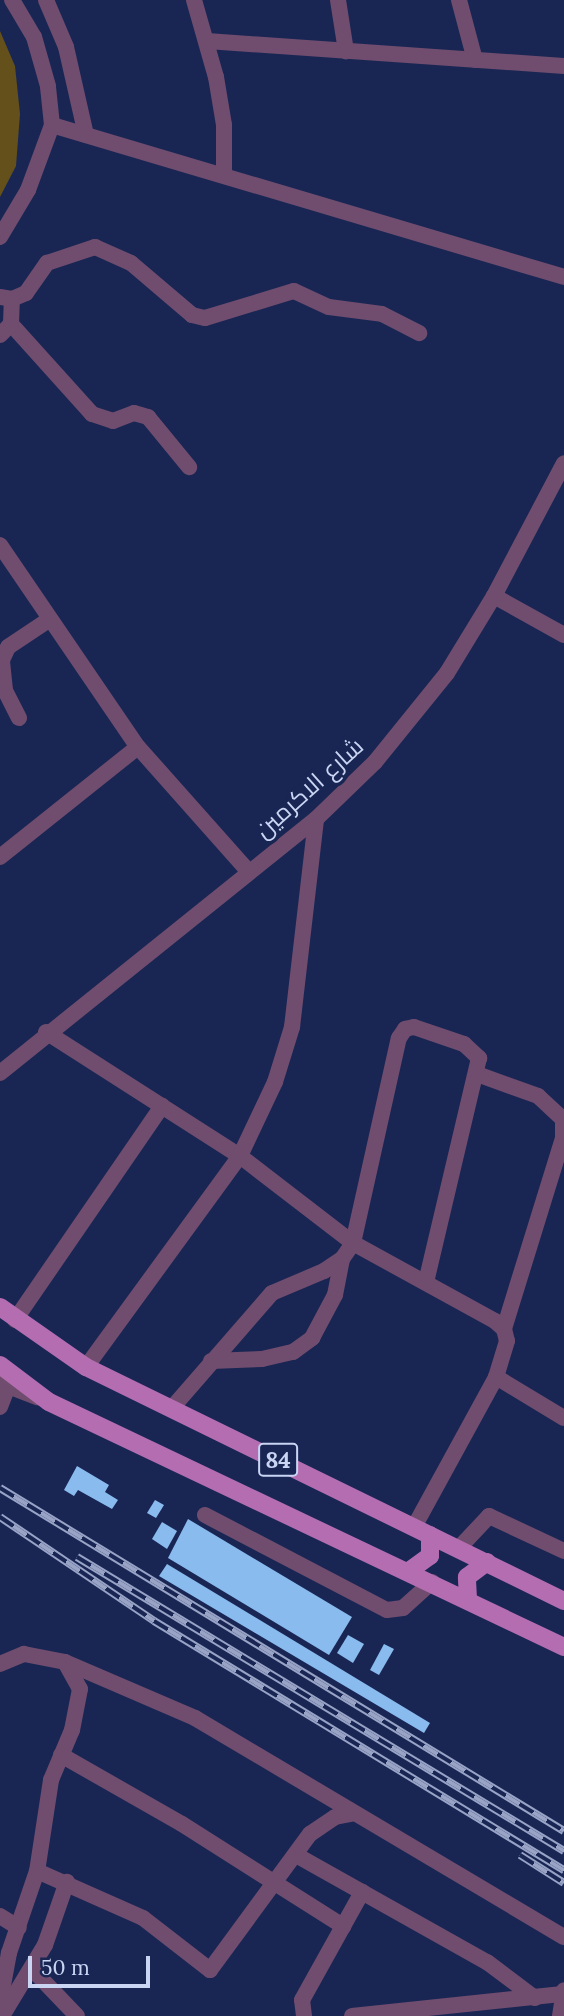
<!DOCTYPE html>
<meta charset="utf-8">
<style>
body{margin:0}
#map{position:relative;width:564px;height:2016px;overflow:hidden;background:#192654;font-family:Lora,Cairo,serif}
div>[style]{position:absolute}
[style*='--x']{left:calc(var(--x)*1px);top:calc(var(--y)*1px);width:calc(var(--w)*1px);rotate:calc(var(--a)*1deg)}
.green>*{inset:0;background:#63501a}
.building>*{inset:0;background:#89bbee}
.minor>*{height:16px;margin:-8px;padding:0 8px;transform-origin:8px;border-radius:8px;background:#704d6e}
.major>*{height:18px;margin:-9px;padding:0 9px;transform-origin:9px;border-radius:9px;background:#b56db1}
.rail>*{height:8px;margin-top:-4px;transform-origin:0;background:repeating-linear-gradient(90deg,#192654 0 16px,#98a3c6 0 32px);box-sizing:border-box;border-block:2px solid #98a3c6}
span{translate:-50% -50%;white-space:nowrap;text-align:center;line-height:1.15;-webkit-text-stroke:7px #192654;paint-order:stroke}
.shield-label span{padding:2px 5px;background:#192654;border:2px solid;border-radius:5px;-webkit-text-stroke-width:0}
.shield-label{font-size:23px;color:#cad5f3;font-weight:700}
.street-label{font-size:24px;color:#cad5f3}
.scale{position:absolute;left:28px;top:1956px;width:122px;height:32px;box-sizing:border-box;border:4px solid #cad5f3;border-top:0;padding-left:9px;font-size:21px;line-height:24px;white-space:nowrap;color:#cad5f3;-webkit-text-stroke:5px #192654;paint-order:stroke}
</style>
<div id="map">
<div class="green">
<i style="clip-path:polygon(0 31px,15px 66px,20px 114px,16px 166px,0 197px)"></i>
</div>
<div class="building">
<i style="clip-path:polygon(77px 1466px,109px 1485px,105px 1492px,118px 1500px,112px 1509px,78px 1490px,74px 1496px,64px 1490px)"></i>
<i style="clip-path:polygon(155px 1500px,164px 1505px,156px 1518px,147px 1513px)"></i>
<i style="clip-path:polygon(188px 1519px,352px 1617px,329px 1655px,168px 1558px)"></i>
<i style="clip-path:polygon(162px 1522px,177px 1531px,167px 1549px,152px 1539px)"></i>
<i style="clip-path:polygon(167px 1564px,430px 1723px,424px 1733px,159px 1576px)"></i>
<i style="clip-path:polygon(348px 1635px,364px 1644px,353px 1663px,337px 1653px)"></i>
<i style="clip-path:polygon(384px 1644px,394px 1649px,379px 1675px,370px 1670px)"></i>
</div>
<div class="minor">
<i style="--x:46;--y:0;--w:51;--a:66.9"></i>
<i style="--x:66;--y:47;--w:90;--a:77.2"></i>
<i style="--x:194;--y:0;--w:80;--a:74.1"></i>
<i style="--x:216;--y:77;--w:49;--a:80.5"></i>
<i style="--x:224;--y:125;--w:50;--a:90"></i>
<i style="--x:338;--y:0;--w:52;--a:81.1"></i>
<i style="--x:459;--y:0;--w:62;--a:75.1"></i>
<i style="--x:207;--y:41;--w:358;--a:4"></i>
<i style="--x:52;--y:125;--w:534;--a:16.53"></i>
<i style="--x:0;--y:237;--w:55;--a:-59.2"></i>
<i style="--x:28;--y:190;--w:69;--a:-69.7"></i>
<i style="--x:52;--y:125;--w:39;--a:-96"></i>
<i style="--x:48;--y:86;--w:51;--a:-105.9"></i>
<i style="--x:34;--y:37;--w:43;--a:-120.7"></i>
<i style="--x:0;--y:297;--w:12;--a:9"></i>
<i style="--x:12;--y:299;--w:15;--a:-23"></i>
<i style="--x:26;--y:293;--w:37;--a:-55"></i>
<i style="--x:47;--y:263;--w:51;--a:-18.4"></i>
<i style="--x:95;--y:247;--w:39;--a:24"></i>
<i style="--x:131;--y:263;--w:80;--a:40.4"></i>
<i style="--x:192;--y:315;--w:13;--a:13"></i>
<i style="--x:205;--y:318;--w:93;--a:-16.9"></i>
<i style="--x:294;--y:291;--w:38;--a:25"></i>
<i style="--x:329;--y:307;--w:53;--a:7.5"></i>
<i style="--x:382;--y:314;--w:42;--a:27.2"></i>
<i style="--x:11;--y:324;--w:121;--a:48"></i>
<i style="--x:92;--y:414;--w:22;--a:18"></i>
<i style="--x:113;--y:421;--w:22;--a:-21"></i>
<i style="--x:134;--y:413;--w:15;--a:16"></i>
<i style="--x:148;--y:417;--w:65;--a:50.6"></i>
<i style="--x:0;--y:335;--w:16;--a:-45"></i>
<i style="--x:11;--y:324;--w:25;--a:-88"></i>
<i style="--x:0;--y:545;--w:245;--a:55.7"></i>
<i style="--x:138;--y:747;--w:166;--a:48.4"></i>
<i style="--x:494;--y:596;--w:80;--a:29.1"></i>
<i style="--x:19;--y:718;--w:31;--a:-117"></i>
<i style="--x:5;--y:690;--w:30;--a:-96"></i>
<i style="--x:2;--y:660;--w:14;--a:-65"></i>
<i style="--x:8;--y:647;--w:50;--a:-33.7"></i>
<i style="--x:0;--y:857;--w:176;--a:-38.6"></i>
<i style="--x:46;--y:1032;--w:230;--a:32.6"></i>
<i style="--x:240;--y:1156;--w:143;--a:37.6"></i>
<i style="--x:353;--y:1243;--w:162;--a:28.8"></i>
<i style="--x:495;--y:1321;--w:12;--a:42"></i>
<i style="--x:504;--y:1329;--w:12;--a:76"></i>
<i style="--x:507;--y:1341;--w:38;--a:107"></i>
<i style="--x:0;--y:1073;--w:405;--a:-38.8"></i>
<i style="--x:316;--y:819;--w:82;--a:-44"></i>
<i style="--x:375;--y:762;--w:114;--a:-51"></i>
<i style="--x:447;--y:673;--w:90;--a:-58.6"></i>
<i style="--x:494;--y:596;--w:150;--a:-62.2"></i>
<i style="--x:477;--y:1074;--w:65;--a:19.8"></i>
<i style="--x:538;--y:1096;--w:34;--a:43"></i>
<i style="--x:563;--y:1119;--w:19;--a:90"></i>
<i style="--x:563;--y:1138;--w:200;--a:107.2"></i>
<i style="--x:15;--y:1320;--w:260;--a:-55.5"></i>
<i style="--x:211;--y:1361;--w:51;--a:-2.2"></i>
<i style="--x:262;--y:1359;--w:32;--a:-13"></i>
<i style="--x:293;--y:1352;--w:24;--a:-36"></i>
<i style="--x:312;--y:1338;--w:49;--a:-61.9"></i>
<i style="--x:335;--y:1295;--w:37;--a:-79"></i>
<i style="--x:86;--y:1367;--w:261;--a:-53.9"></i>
<i style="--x:240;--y:1156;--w:82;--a:-64.7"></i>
<i style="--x:275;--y:1082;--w:58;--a:-72.8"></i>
<i style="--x:292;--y:1027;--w:209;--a:-83.4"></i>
<i style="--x:0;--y:1383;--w:40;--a:21"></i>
<i style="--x:0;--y:1407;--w:22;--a:-69"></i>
<i style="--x:172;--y:1408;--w:152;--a:-49"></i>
<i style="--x:272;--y:1293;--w:56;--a:-22.9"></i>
<i style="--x:324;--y:1271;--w:22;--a:-34"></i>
<i style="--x:342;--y:1259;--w:19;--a:-55"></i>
<i style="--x:353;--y:1243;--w:210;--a:-77.4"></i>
<i style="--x:399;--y:1038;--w:11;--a:-56"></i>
<i style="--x:405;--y:1029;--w:9;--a:-13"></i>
<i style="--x:414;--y:1027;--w:53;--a:18.8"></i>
<i style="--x:464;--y:1044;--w:21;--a:43"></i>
<i style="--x:479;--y:1058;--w:231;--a:103.3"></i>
<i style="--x:205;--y:1515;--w:205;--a:27.6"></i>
<i style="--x:387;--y:1610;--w:16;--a:-7"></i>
<i style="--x:403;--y:1608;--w:39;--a:-42"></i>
<i style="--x:414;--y:1527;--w:171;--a:-61.3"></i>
<i style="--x:496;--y:1377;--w:79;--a:31.1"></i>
<i style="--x:459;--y:1548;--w:44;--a:-46.8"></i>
<i style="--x:489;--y:1516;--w:83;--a:25"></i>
<i style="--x:65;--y:1662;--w:142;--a:23.3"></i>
<i style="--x:195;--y:1718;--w:429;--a:30.7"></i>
<i style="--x:0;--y:1664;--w:26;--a:-23"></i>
<i style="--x:24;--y:1654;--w:42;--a:11"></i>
<i style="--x:65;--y:1662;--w:31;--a:61"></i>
<i style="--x:80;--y:1689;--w:42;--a:101"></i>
<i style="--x:72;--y:1730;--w:54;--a:112.8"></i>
<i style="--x:51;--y:1780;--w:92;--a:98.7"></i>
<i style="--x:37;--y:1871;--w:87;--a:108.9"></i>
<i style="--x:9;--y:1953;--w:49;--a:100.6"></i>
<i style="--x:61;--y:1755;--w:139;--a:29.7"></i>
<i style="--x:182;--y:1824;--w:191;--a:32.4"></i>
<i style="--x:296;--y:1855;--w:219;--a:29.3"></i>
<i style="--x:487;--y:1962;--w:60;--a:36.9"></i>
<i style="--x:37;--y:1871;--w:116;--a:23.9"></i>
<i style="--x:143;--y:1918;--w:85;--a:37.8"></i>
<i style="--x:210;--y:1970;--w:169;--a:-53.7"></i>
<i style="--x:310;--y:1834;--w:30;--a:-34"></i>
<i style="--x:335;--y:1817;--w:16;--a:-11"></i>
<i style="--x:0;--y:1916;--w:22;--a:32"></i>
<i style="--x:32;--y:1969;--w:65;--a:46.2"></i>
<i style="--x:2;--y:2016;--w:83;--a:-58.8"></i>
<i style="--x:45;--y:1945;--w:67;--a:-70.8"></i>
<i style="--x:304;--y:2016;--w:16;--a:-97"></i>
<i style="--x:302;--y:2000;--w:124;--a:-60.9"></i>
<i style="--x:352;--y:2016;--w:212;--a:-6"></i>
<i style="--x:560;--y:2016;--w:26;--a:-81"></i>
</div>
<div class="major">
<i style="--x:0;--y:1307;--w:105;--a:34.9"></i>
<i style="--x:86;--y:1367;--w:532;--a:26.08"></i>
<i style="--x:0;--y:1365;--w:61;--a:37.1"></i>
<i style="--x:49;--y:1402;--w:570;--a:25.44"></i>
<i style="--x:409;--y:1571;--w:26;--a:-36"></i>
<i style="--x:430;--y:1556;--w:21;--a:-90"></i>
<i style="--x:468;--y:1599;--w:22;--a:-93"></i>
<i style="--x:467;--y:1577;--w:25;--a:-37"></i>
</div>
<div class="rail">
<i style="--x:0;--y:1488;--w:660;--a:31.31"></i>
<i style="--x:0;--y:1517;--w:186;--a:34"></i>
<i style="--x:154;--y:1621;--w:480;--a:31.3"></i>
<i style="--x:77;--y:1557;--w:569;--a:31.12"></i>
<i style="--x:520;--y:1855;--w:52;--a:32.5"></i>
</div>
<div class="shield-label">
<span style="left:278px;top:1460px">84</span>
</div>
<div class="street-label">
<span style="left:309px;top:788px;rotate:-42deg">شارع الاكرمين</span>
</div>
<div class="scale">50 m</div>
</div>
